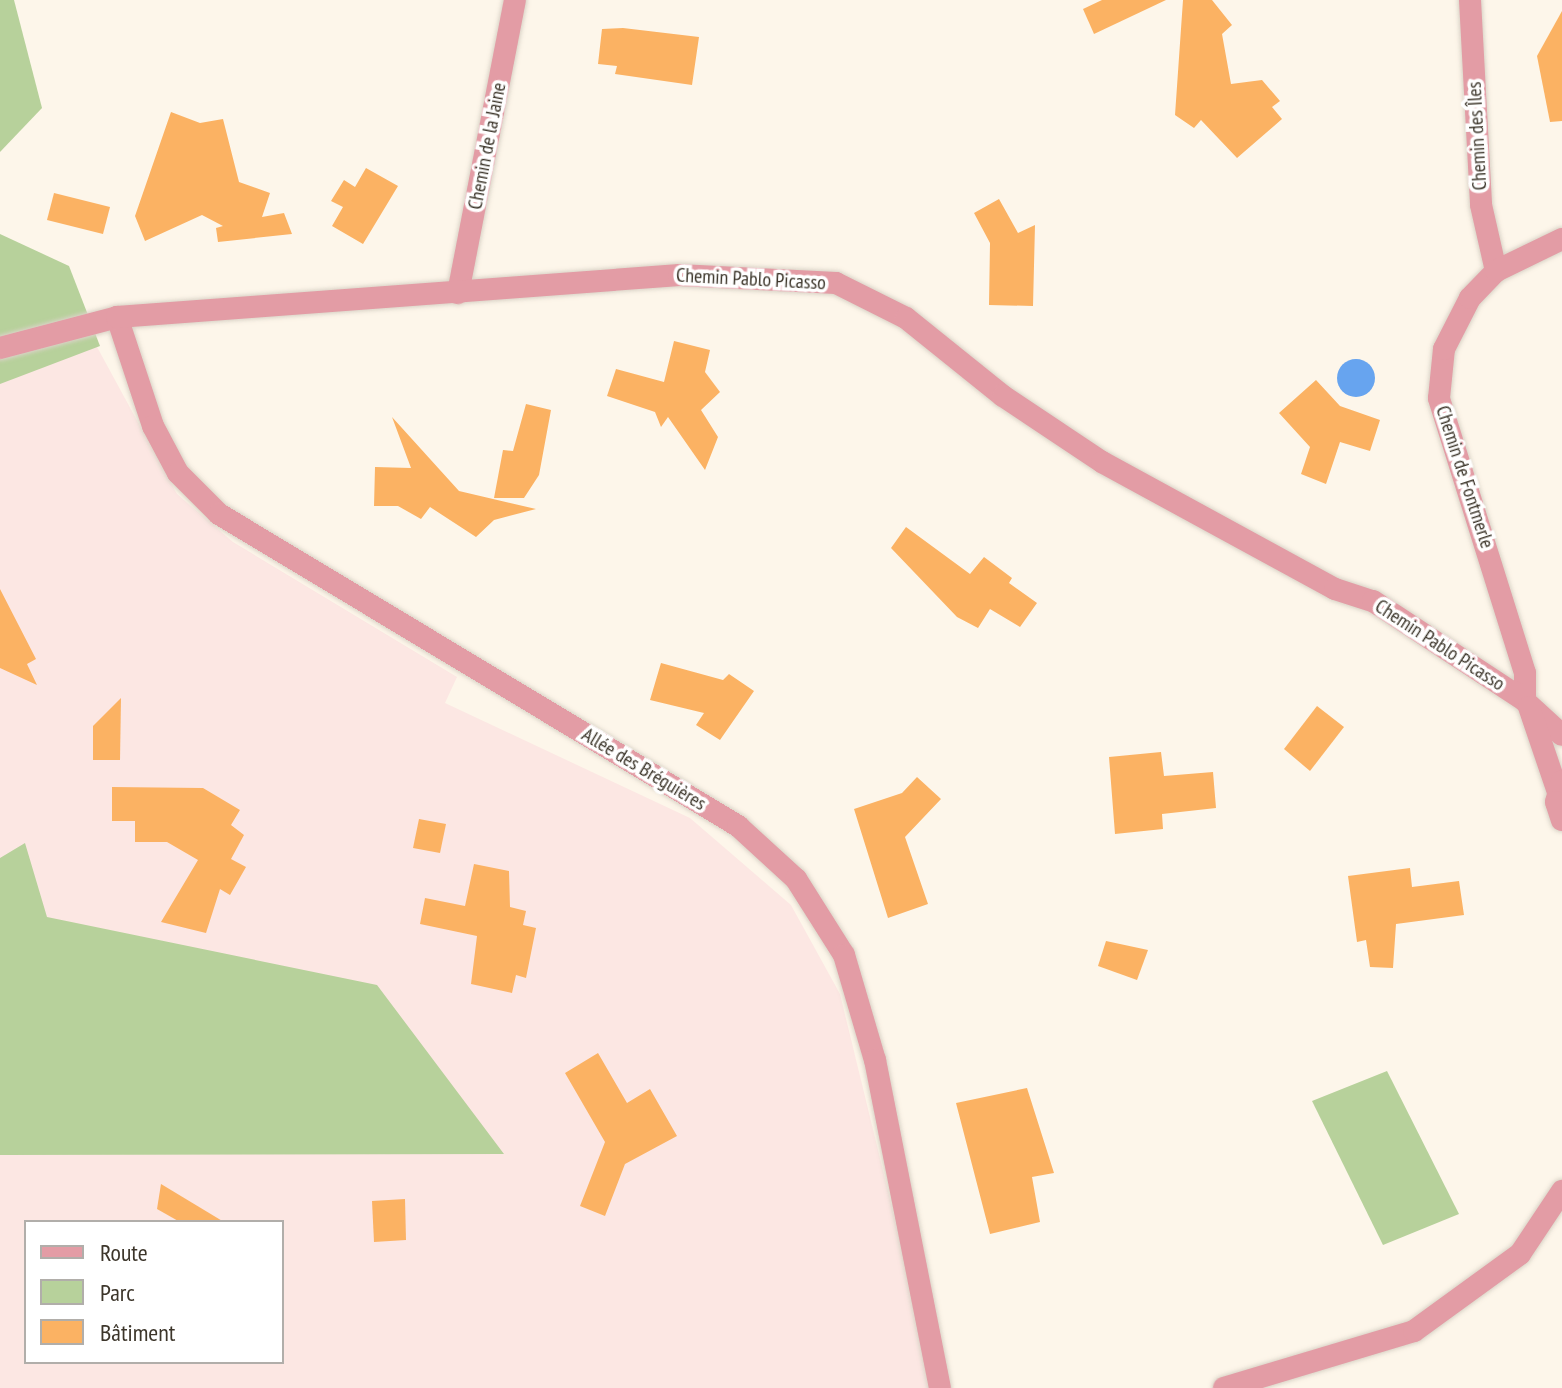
<!DOCTYPE html>
<meta charset="utf-8">
<style>
body{margin:0}
#map{position:relative;width:1562px;height:1388px;overflow:hidden;background:#fdf6ea;font-family:"PT Sans Narrow",sans-serif}
div>[style]{position:absolute}
[style*='--x']{left:calc(var(--x)*1px);top:calc(var(--y)*1px);width:calc(var(--w)*1px);rotate:calc(var(--a)*1deg)}
.commercial>*{inset:0;background:#fce7e3}
.green>*{inset:0;background:#b7d19b}
.water>*{inset:0;background:#67a4ef}
.round{border-radius:50%}
.building>*{inset:0;background:#fbb263}
.roads{filter:drop-shadow(0 0 2px #dad3c7) drop-shadow(0 0 2px #dad3c7)}
.minor>*{height:22px;margin:-11px;padding:0 11px;transform-origin:11px;border-radius:11px;background:#e39ca5}
span{translate:-50% -50%;white-space:nowrap;text-align:center;line-height:1.15;-webkit-text-stroke:7px #fff;paint-order:stroke}
.street-label{font-size:20px;color:#3c352a}
.legend{position:absolute;left:24px;top:1220px;width:260px;height:144px;box-sizing:border-box;background:#fff;border:2px solid #b1aeaa;margin:0;padding:10px 14px;list-style:none;font-size:24px;color:#3c352a}
.legend li{display:flex;align-items:center;gap:16px;height:40px}
.legend b{width:40px;border:2px solid #b1aeaa}
</style>
<div id="map">
<div class="commercial">
<i style="clip-path:polygon(evenodd,84px 323px,177px 494px,233px 542px,457px 677px,445px 703px,690px 818px,791px 905px,840px 994px,936px 1388px,0 1388px,0 353px,84px 323px,26px 1222px,282px 1222px,282px 1362px,26px 1362px,26px 1222px)"></i>
</div>
<div class="green">
<i style="clip-path:polygon(0 0,14px 0,42px 108px,0 152px)"></i>
<i style="clip-path:polygon(0 234px,69px 266px,100px 346px,0 384px)"></i>
<i style="clip-path:polygon(25px 843px,47px 917px,377px 985px,504px 1154px,0 1155px,0 858px)"></i>
<i style="clip-path:polygon(1387px 1071px,1459px 1214px,1383px 1245px,1312px 1101px)"></i>
</div>
<div class="water">
<i class="round" style="left:1337px;top:359px;width:38px;height:38px"></i>
</div>
<div class="building">
<i style="clip-path:polygon(1102px 0,1166px 0,1094px 34px,1083px 9px)"></i>
<i style="clip-path:polygon(1183px 0,1212px 0,1232px 25px,1222px 34px,1231px 84px,1262px 80px,1280px 101px,1272px 107px,1282px 119px,1237px 158px,1201px 120px,1194px 128px,1175px 115px)"></i>
<i style="clip-path:polygon(1562px 11px,1562px 121px,1550px 122px,1537px 56px)"></i>
<i style="clip-path:polygon(623px 28px,699px 37px,692px 85px,615px 74px,617px 66px,598px 64px,602px 29px)"></i>
<i style="clip-path:polygon(171px 112px,200px 123px,223px 119px,239px 182px,270px 193px,262px 217px,284px 213px,292px 234px,218px 242px,216px 228px,223px 226px,202px 215px,145px 241px,135px 216px)"></i>
<i style="clip-path:polygon(366px 168px,398px 186px,363px 244px,332px 226px,343px 207px,331px 201px,344px 180px,355px 187px)"></i>
<i style="clip-path:polygon(54px 193px,110px 207px,103px 234px,47px 220px)"></i>
<i style="clip-path:polygon(999px 199px,1018px 233px,1035px 225px,1033px 306px,989px 305px,990px 243px,974px 213px)"></i>
<i style="clip-path:polygon(674px 341px,710px 350px,705px 372px,720px 392px,701px 410px,718px 437px,705px 470px,668px 417px,661px 427px,655px 412px,607px 396px,616px 369px,664px 382px)"></i>
<i style="clip-path:polygon(1316px 380px,1340px 406px,1380px 420px,1370px 451px,1340px 442px,1326px 484px,1301px 474px,1310px 447px,1279px 413px)"></i>
<i style="clip-path:polygon(526px 404px,551px 410px,539px 475px,524px 498px,494px 498px,503px 450px,513px 451px)"></i>
<i style="clip-path:polygon(392px 417px,459px 491px,536px 509px,494px 520px,476px 537px,430px 507px,421px 519px,398px 506px,374px 506px,375px 467px,411px 468px)"></i>
<i style="clip-path:polygon(906px 527px,970px 574px,984px 557px,1012px 578px,1009px 583px,1037px 603px,1020px 627px,990px 609px,978px 628px,957px 617px,891px 548px)"></i>
<i style="clip-path:polygon(0 589px,36px 659px,27px 664px,37px 685px,0 668px)"></i>
<i style="clip-path:polygon(661px 663px,723px 680px,729px 674px,754px 691px,720px 740px,696px 725px,704px 713px,650px 700px)"></i>
<i style="clip-path:polygon(121px 698px,120px 760px,93px 760px,93px 726px)"></i>
<i style="clip-path:polygon(1317px 706px,1344px 727px,1310px 771px,1284px 749px)"></i>
<i style="clip-path:polygon(1161px 752px,1164px 776px,1213px 772px,1216px 808px,1162px 814px,1163px 829px,1115px 834px,1109px 757px)"></i>
<i style="clip-path:polygon(917px 777px,941px 799px,905px 837px,928px 904px,888px 918px,854px 809px,902px 793px)"></i>
<i style="clip-path:polygon(112px 787px,203px 788px,240px 810px,231px 825px,244px 835px,231px 859px,246px 867px,230px 895px,220px 889px,206px 933px,161px 922px,198px 860px,167px 842px,135px 842px,135px 821px,112px 821px)"></i>
<i style="clip-path:polygon(419px 819px,446px 824px,440px 853px,413px 848px)"></i>
<i style="clip-path:polygon(474px 864px,509px 871px,510px 907px,526px 911px,523px 925px,536px 928px,526px 978px,516px 975px,512px 993px,471px 984px,477px 936px,420px 924px,425px 898px,465px 906px)"></i>
<i style="clip-path:polygon(1410px 868px,1412px 887px,1459px 881px,1464px 915px,1396px 924px,1393px 968px,1370px 967px,1366px 940px,1357px 942px,1348px 876px)"></i>
<i style="clip-path:polygon(1106px 941px,1148px 950px,1137px 980px,1098px 966px)"></i>
<i style="clip-path:polygon(598px 1053px,627px 1103px,650px 1089px,677px 1136px,625px 1164px,605px 1216px,580px 1206px,605px 1142px,565px 1073px)"></i>
<i style="clip-path:polygon(1027px 1088px,1054px 1173px,1032px 1177px,1040px 1222px,990px 1234px,956px 1103px)"></i>
<i style="clip-path:polygon(161px 1184px,224px 1222px,180px 1222px,157px 1209px)"></i>
<i style="clip-path:polygon(405px 1199px,406px 1240px,374px 1242px,372px 1201px)"></i>
</div>
<div class="roads">
<div class="minor">
<i style="--x:1470;--y:0;--w:205;--a:86.9"></i>
<i style="--x:1481;--y:205;--w:68;--a:77.2"></i>
<i style="--x:458;--y:293;--w:298;--a:-79"></i>
<i style="--x:117;--y:317;--w:115;--a:71.7"></i>
<i style="--x:153;--y:426;--w:53;--a:62"></i>
<i style="--x:178;--y:473;--w:58;--a:45"></i>
<i style="--x:219;--y:514;--w:606;--a:31.01"></i>
<i style="--x:738;--y:826;--w:79;--a:42.4"></i>
<i style="--x:796;--y:879;--w:90;--a:57.7"></i>
<i style="--x:844;--y:955;--w:109;--a:73.6"></i>
<i style="--x:875;--y:1060;--w:334;--a:78.8"></i>
<i style="--x:0;--y:348;--w:121;--a:-14.8"></i>
<i style="--x:117;--y:317;--w:564;--a:-4.27"></i>
<i style="--x:679;--y:275;--w:157;--a:2.9"></i>
<i style="--x:836;--y:283;--w:78;--a:26.6"></i>
<i style="--x:906;--y:318;--w:124;--a:38.8"></i>
<i style="--x:1003;--y:396;--w:119;--a:33.7"></i>
<i style="--x:1102;--y:462;--w:265;--a:28.6"></i>
<i style="--x:1335;--y:589;--w:40;--a:18"></i>
<i style="--x:1373;--y:601;--w:182;--a:33.3"></i>
<i style="--x:1525;--y:701;--w:50;--a:42.6"></i>
<i style="--x:1525;--y:701;--w:28;--a:-90"></i>
<i style="--x:1525;--y:673;--w:288;--a:-107.4"></i>
<i style="--x:1439;--y:398;--w:49;--a:-84.2"></i>
<i style="--x:1444;--y:349;--w:57;--a:-63"></i>
<i style="--x:1470;--y:298;--w:37;--a:-46"></i>
<i style="--x:1496;--y:271;--w:73;--a:-25.9"></i>
<i style="--x:1529;--y:707;--w:90;--a:71.2"></i>
<i style="--x:1562;--y:781;--w:22;--a:106"></i>
<i style="--x:1556;--y:802;--w:19;--a:72"></i>
<i style="--x:1224;--y:1388;--w:198;--a:-16.7"></i>
<i style="--x:1414;--y:1331;--w:131;--a:-36"></i>
<i style="--x:1520;--y:1254;--w:76;--a:-56.3"></i>
</div>
</div>
<div class="street-label">
<span style="left:1477px;top:136px;rotate:-93deg">Chemin des Îles</span>
<span style="left:487px;top:146px;rotate:-79deg">Chemin de la Jaine</span>
<span style="left:751px;top:279px;rotate:3deg">Chemin Pablo Picasso</span>
<span style="left:1465px;top:477px;rotate:72deg">Chemin de Fontmerle</span>
<span style="left:1440px;top:645px;rotate:33deg">Chemin Pablo Picasso</span>
<span style="left:644px;top:769px;rotate:31deg">Allée des Bréguières</span>
</div>
<ul class="legend">
<li><b style="height:10px;background:#e39ca5"></b>Route</li>
<li><b style="height:22px;background:#b7d19b"></b>Parc</li>
<li><b style="height:22px;background:#fbb263"></b>Bâtiment</li>
</ul>
</div>
